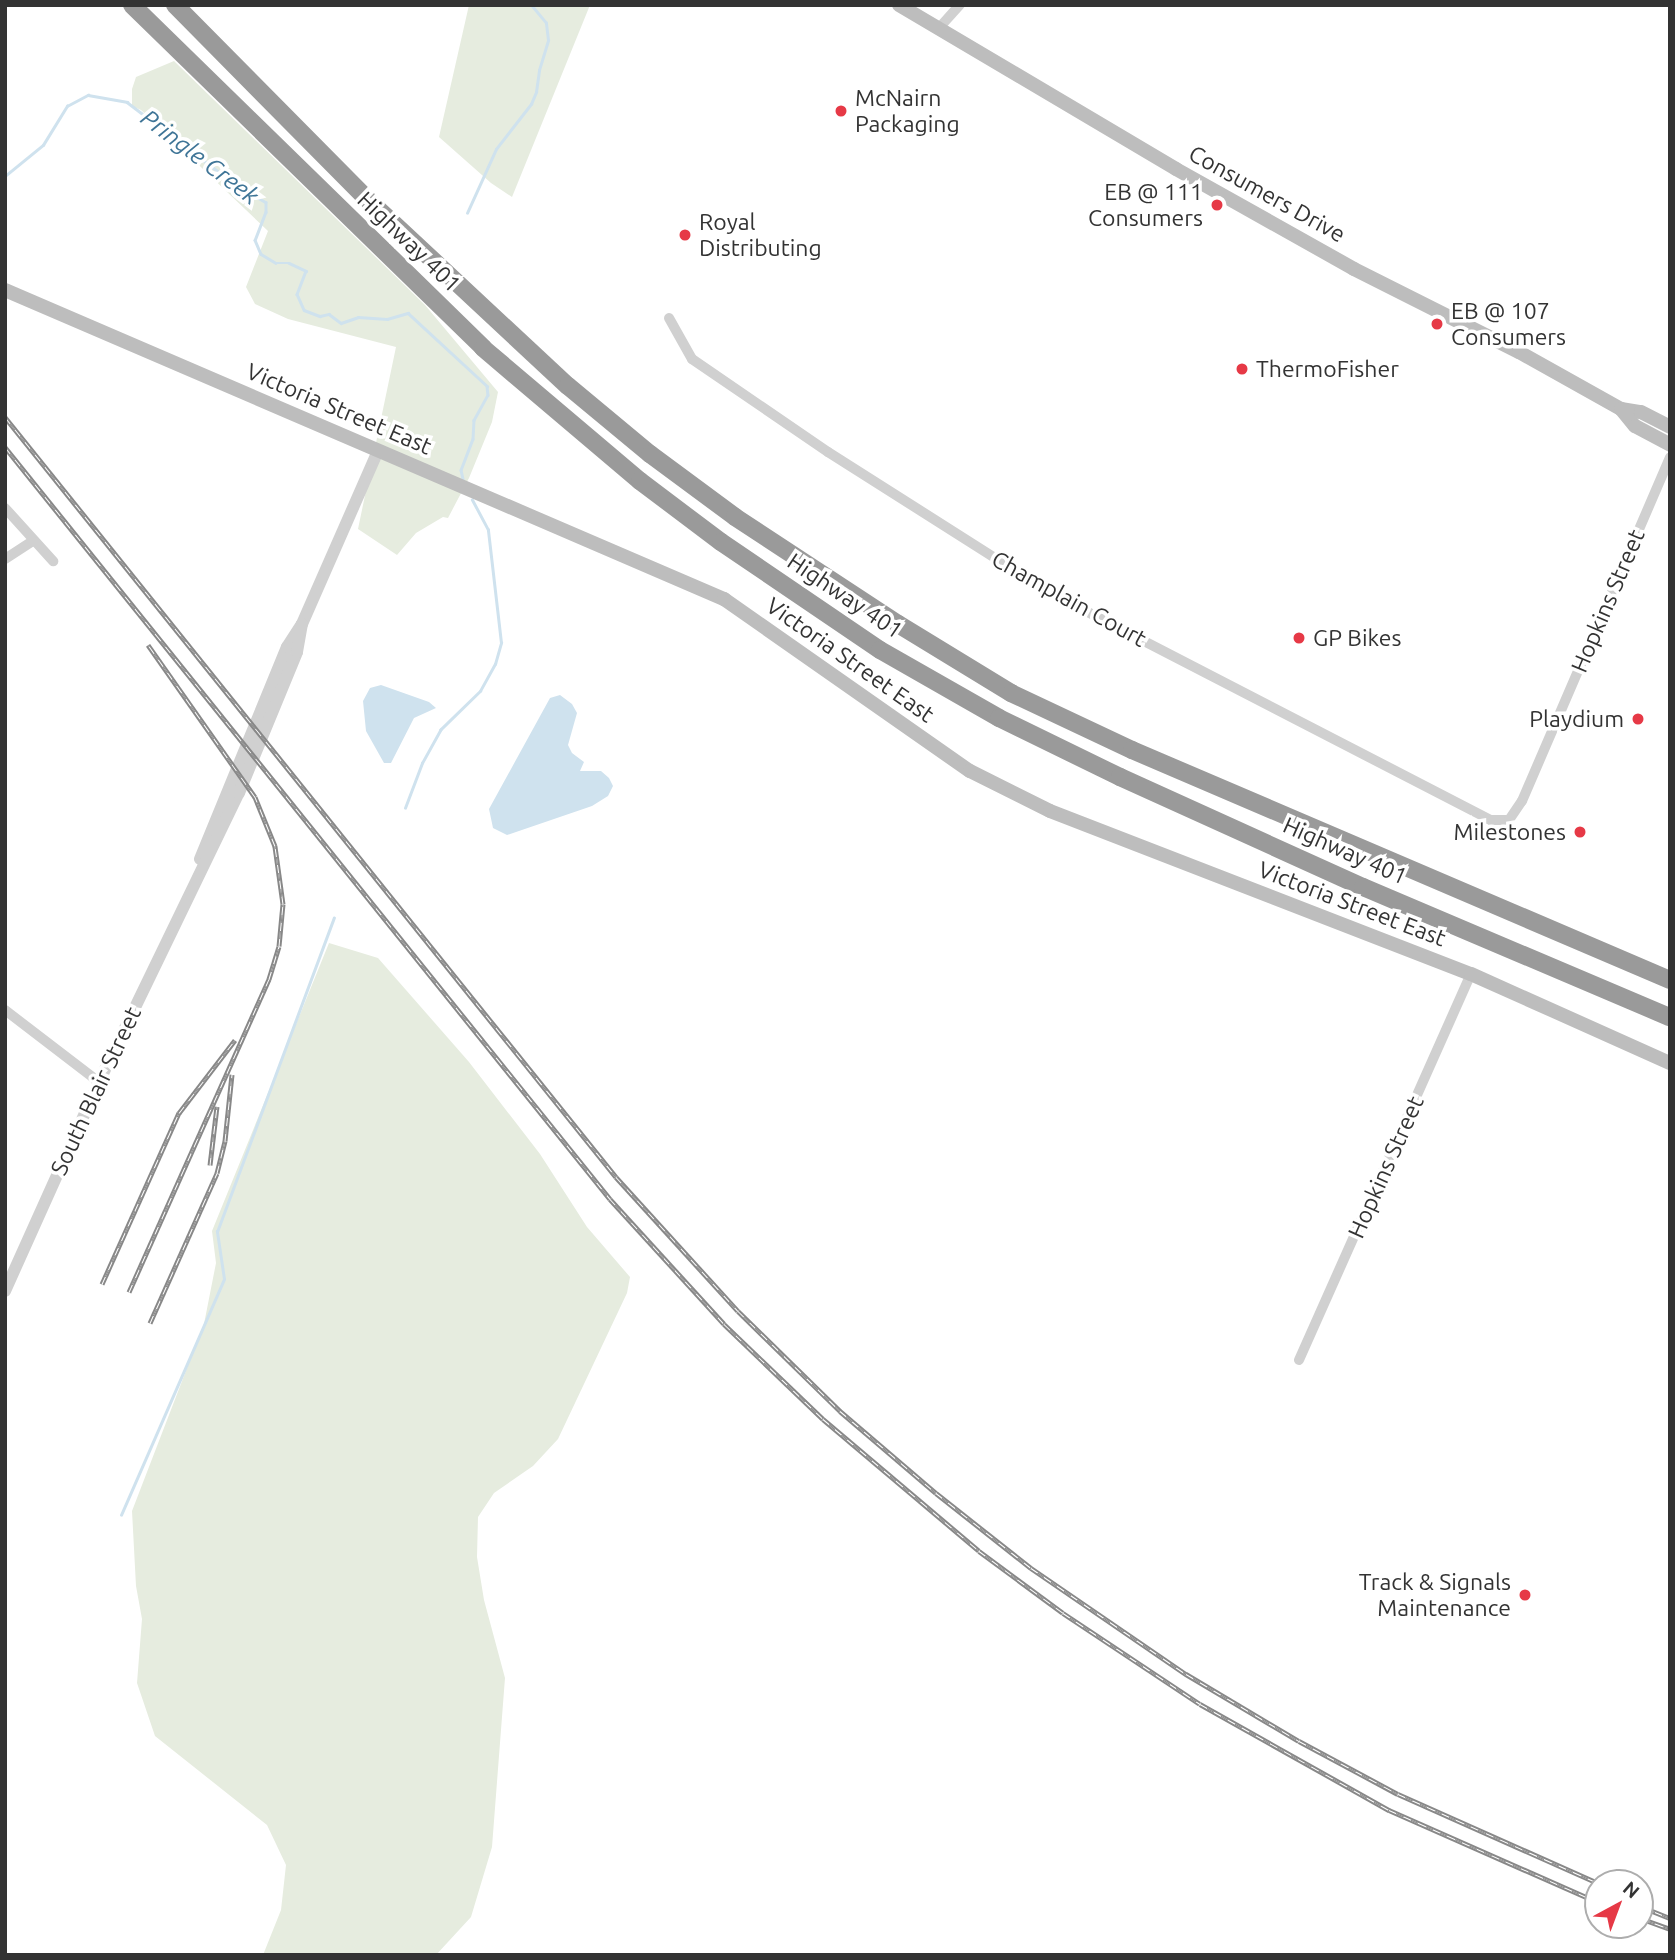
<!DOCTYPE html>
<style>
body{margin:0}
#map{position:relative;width:1675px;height:1960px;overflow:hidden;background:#fff;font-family:Ubuntu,sans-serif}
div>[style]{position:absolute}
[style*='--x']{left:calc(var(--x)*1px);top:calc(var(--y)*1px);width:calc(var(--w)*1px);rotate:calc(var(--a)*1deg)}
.green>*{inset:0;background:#e6ecdf}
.water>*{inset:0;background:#cfe2ee}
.stream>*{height:2.5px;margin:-1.25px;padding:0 1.25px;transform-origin:1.25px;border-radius:1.25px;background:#cfe2ee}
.minor>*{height:10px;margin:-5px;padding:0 5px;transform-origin:5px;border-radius:5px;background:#d0d0d0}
.tertiary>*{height:12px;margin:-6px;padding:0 6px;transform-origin:6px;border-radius:6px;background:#d0d0d0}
.secondary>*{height:14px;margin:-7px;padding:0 7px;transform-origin:7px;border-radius:7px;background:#bdbdbd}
.motorway>*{height:18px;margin:-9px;padding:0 9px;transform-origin:9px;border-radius:9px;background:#9a9a9a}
.rail>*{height:5px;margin-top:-2.5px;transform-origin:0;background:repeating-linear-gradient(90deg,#fff 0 8px,#888 0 16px);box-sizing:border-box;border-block:2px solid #888}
.dots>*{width:19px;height:19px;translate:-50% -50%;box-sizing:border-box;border:4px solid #fff;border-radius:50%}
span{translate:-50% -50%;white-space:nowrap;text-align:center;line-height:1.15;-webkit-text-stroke:7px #fff;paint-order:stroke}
.poi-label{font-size:23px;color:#333}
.left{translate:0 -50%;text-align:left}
.right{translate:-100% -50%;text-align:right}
.street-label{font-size:23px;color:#333}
.water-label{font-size:24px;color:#3f7597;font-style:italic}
.frame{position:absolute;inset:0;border:7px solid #333;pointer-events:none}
.north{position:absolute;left:1584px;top:1869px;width:70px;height:70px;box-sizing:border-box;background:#fff;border:2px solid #adadad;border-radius:50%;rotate:41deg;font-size:19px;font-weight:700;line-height:28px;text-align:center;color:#333}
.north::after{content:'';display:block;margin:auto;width:24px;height:32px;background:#e63946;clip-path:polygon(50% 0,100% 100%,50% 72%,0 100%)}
</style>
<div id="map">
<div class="green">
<i style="clip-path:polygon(469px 5px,590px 5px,512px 197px,491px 183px,439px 137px)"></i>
<i style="clip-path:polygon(174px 61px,425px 305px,498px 392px,492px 422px,469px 478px,448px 518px,443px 517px,416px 533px,397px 555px,358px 529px,396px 347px,288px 319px,255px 304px,246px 287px,268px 231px,141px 110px,132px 106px,132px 89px,136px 77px)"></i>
<i style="clip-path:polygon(329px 943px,378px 958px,469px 1062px,540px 1154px,587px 1227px,630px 1277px,627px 1293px,558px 1439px,533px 1466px,494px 1493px,478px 1517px,477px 1557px,484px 1600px,505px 1678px,492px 1847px,471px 1917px,436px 1955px,263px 1955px,281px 1910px,286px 1865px,267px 1825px,155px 1736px,137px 1683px,142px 1619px,136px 1586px,132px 1511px,204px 1324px,216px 1263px,212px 1231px)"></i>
</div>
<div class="water">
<i style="clip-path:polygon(381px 685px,429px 702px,436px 708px,414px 718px,391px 763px,384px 763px,366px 731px,363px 701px,370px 688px)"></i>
<i style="clip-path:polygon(560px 695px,572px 704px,577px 713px,568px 745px,572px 753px,584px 762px,580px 771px,601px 771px,609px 778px,613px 786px,608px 796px,592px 806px,507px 835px,493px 828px,489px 809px,550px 698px)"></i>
</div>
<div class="stream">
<i style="--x:5;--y:176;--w:49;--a:-39.2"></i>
<i style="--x:43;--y:145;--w:46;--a:-58.4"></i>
<i style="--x:67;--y:106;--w:24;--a:-28"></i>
<i style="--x:88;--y:95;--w:40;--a:10"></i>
<i style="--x:127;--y:102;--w:137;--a:37.3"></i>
<i style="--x:236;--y:185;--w:34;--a:30"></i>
<i style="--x:266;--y:202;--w:10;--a:90"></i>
<i style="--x:266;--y:212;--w:30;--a:111"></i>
<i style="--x:255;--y:240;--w:15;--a:67"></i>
<i style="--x:261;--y:254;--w:17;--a:31"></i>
<i style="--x:276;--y:263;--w:13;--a:0"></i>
<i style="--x:289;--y:263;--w:19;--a:25"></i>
<i style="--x:306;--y:271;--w:25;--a:111"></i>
<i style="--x:297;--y:294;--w:17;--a:66"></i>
<i style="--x:304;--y:310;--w:17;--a:21"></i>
<i style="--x:320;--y:316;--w:9;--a:-13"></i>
<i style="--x:329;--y:314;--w:15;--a:37"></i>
<i style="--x:341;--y:323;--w:18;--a:-19"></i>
<i style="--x:358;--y:317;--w:29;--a:4"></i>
<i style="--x:387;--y:319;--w:22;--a:-16"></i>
<i style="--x:408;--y:313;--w:108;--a:42.7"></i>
<i style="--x:487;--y:386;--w:9;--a:84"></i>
<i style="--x:488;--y:395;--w:29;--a:119"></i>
<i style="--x:474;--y:420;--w:19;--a:93"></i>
<i style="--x:473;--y:439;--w:33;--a:111"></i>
<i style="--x:461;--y:470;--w:9;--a:77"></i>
<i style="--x:467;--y:213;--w:70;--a:-65.6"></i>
<i style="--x:496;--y:149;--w:57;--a:-52.1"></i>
<i style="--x:531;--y:104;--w:13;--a:-67"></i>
<i style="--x:536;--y:92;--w:22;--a:-82"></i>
<i style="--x:539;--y:70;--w:31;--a:-73"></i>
<i style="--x:548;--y:40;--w:17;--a:-97"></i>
<i style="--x:546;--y:23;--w:23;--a:-130"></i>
<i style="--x:405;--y:808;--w:48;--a:-69.3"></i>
<i style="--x:422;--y:763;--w:38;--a:-61"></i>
<i style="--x:440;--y:730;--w:56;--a:-44.3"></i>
<i style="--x:480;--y:691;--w:31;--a:-61"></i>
<i style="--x:495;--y:664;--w:22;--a:-74"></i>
<i style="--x:501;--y:643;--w:114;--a:-96.6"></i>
<i style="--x:488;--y:530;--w:34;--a:-118"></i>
<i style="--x:121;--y:1515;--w:257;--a:-66.4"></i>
<i style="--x:224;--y:1279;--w:48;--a:-98.5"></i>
<i style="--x:217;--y:1232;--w:335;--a:-69.6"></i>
</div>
<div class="minor">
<i style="--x:939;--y:28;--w:31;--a:-48"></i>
<i style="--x:669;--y:318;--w:47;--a:60.7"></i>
<i style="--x:692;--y:359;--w:165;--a:34.4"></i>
<i style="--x:828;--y:452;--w:259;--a:32.4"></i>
<i style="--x:1047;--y:591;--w:499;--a:27.3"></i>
<i style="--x:1490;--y:820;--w:19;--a:0"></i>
<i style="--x:1509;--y:820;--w:23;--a:-56"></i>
<i style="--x:1522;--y:801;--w:374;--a:-66.7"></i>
<i style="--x:5;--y:508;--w:72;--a:47.8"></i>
<i style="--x:5;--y:559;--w:33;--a:-33"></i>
<i style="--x:5;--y:1010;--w:118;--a:37.5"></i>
<i style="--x:1299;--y:1360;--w:423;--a:-66"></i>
</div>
<div class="tertiary">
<i style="--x:200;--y:859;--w:229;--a:-67.7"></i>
<i style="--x:287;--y:647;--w:27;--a:-57"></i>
<i style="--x:302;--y:624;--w:189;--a:-66.3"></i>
<i style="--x:5;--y:1291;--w:229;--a:-65.8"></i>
<i style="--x:99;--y:1082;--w:321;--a:-64.2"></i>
<i style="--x:239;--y:793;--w:152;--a:-67.6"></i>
<i style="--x:297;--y:652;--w:28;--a:-80"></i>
</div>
<div class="secondary">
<i style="--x:899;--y:5;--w:322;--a:30.6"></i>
<i style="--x:1176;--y:169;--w:204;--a:29.3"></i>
<i style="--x:1354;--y:269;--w:185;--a:26.7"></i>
<i style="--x:1519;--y:352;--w:117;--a:29.2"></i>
<i style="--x:1621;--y:409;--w:20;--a:9"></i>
<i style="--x:1641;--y:412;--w:33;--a:27"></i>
<i style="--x:5;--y:290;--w:783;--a:23.26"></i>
<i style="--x:724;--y:599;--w:300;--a:35"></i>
<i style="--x:970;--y:771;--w:89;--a:26.6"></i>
<i style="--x:1050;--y:811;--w:451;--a:21.2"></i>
<i style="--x:1471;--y:974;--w:218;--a:24.1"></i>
<i style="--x:1621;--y:409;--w:22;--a:51"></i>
<i style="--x:1635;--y:426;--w:40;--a:28"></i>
</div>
<div class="motorway">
<i style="--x:132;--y:5;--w:491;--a:44.3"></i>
<i style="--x:483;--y:348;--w:206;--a:40.3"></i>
<i style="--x:640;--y:481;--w:101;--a:37"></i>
<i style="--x:721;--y:542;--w:192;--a:34.2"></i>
<i style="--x:880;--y:650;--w:137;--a:29.7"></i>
<i style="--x:999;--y:718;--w:135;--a:26"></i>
<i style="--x:1120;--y:777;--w:267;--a:24.4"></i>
<i style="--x:1363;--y:887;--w:333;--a:23"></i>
<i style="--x:175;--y:5;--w:270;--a:45.3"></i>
<i style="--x:365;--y:197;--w:277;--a:43"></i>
<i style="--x:568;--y:386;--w:107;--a:39.7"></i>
<i style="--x:650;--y:454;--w:106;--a:36.5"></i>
<i style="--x:735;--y:517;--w:195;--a:33.3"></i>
<i style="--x:898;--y:624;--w:132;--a:31.4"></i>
<i style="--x:1011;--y:693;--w:134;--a:25.2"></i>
<i style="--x:1132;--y:750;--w:585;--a:23.15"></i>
</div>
<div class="rail">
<i style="--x:5;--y:417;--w:975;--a:51.2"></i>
<i style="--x:616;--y:1177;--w:181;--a:47.7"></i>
<i style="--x:738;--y:1311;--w:143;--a:44.4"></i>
<i style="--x:840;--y:1411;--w:126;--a:40.5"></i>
<i style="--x:936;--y:1493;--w:121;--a:38.3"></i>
<i style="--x:1031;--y:1568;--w:188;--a:34.4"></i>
<i style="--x:1186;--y:1674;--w:131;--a:30.7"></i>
<i style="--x:1299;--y:1741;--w:112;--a:28.2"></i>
<i style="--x:1398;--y:1794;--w:219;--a:24"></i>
<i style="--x:5;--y:447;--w:965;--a:51.18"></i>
<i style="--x:610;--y:1199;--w:169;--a:47.6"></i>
<i style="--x:724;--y:1324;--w:137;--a:43.8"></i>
<i style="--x:823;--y:1419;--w:204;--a:40.2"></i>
<i style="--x:979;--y:1551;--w:104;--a:36.4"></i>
<i style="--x:1063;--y:1613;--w:164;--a:33.6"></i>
<i style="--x:1200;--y:1704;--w:217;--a:29.3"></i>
<i style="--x:1389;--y:1810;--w:228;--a:23.8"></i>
<i style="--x:210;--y:1165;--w:59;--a:-83.2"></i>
<i style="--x:102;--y:1284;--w:188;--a:-65.8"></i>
<i style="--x:179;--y:1113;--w:92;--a:-52.5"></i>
<i style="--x:129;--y:1292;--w:343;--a:-65.9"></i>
<i style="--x:269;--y:979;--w:34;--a:-73"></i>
<i style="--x:279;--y:946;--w:42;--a:-84.6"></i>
<i style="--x:283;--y:904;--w:59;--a:-97.9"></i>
<i style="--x:275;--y:846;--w:53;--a:-112.2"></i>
<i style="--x:255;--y:797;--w:186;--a:-125.1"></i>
<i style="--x:150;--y:1323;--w:164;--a:-65.9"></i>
<i style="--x:217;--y:1173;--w:33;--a:-76"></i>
<i style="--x:225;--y:1141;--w:67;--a:-84"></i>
<i style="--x:1640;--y:1906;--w:32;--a:22"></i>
<i style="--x:1640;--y:1918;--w:32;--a:20"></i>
</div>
<div class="dots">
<i style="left:841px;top:111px;background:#e63946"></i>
<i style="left:1217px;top:205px;background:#e63946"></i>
<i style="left:685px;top:235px;background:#e63946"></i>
<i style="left:1437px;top:324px;background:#e63946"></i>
<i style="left:1242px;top:369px;background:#e63946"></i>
<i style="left:1299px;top:638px;background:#e63946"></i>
<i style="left:1638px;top:719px;background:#e63946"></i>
<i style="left:1580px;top:832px;background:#e63946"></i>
<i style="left:1525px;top:1595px;background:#e63946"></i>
</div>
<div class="poi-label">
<span class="left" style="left:855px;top:111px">McNairn<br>Packaging</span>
<span class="right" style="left:1203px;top:205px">EB @ 111<br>Consumers</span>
<span class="left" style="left:699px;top:235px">Royal<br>Distributing</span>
<span class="left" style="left:1451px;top:324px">EB @ 107<br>Consumers</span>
<span class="left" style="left:1256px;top:369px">ThermoFisher</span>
<span class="left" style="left:1313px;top:638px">GP Bikes</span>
<span class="right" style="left:1624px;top:719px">Playdium</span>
<span class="right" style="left:1566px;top:832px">Milestones</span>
<span class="right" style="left:1511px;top:1595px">Track &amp; Signals<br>Maintenance</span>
</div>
<div class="street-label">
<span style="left:1267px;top:194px;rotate:29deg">Consumers Drive</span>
<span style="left:409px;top:242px;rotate:44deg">Highway 401</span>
<span style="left:339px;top:409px;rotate:23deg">Victoria Street East</span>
<span style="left:845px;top:596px;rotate:34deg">Highway 401</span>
<span style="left:1069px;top:599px;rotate:29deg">Champlain Court</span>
<span style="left:1608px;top:601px;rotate:-67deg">Hopkins Street</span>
<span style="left:850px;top:660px;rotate:35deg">Victoria Street East</span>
<span style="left:1345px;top:851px;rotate:24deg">Highway 401</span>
<span style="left:1352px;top:904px;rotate:21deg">Victoria Street East</span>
<span style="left:96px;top:1091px;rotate:-65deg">South Blair Street</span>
<span style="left:1386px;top:1167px;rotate:-66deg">Hopkins Street</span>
</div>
<div class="water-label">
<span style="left:200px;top:157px;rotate:37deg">Pringle Creek</span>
</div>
<div class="frame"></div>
<div class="north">N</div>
</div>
